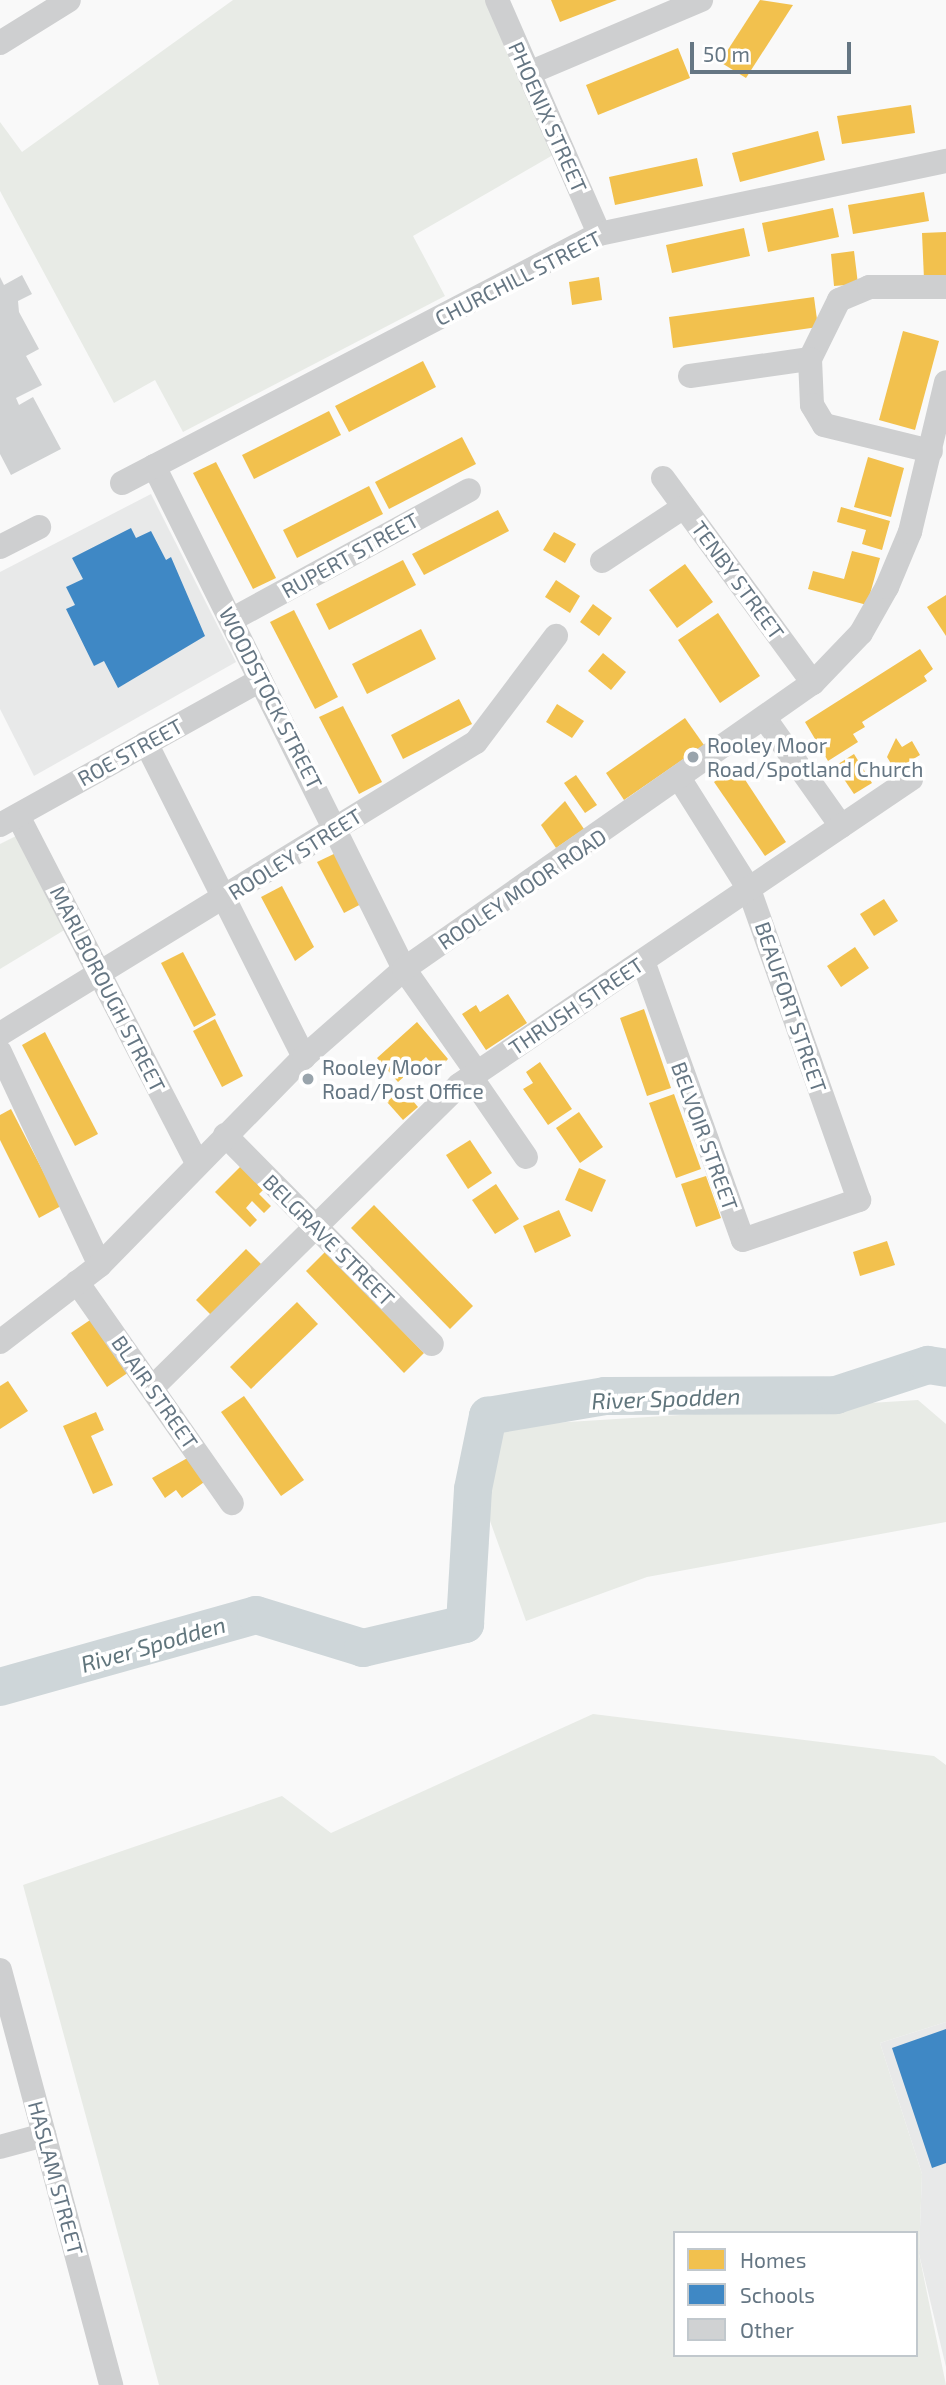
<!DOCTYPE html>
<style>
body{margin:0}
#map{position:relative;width:946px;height:2385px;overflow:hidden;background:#f9f9f9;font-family:"Exo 2",sans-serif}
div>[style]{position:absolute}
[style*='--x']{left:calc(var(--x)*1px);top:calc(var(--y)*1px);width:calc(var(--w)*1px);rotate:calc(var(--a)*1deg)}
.built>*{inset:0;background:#e8e9e9}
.green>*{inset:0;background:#e8ebe6}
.homes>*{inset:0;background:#f2c14e}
.schools>*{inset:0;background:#3f88c5}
.river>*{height:38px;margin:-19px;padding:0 19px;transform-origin:19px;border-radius:19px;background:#ced6d9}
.building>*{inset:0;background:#d0d2d3}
.street>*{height:24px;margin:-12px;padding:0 12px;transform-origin:12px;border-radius:12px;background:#cecfd0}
.dots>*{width:19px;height:19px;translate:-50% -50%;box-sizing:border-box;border:4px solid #fff;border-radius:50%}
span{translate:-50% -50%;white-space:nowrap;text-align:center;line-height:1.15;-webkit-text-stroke:7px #fff;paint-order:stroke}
.street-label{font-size:21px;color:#657683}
.poi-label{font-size:21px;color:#657683}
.left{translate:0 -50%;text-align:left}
.water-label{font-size:23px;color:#60757c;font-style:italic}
.legend{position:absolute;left:673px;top:2231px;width:245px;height:126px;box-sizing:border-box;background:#fff;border:2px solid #c1c8cd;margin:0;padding:9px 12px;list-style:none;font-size:21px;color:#657683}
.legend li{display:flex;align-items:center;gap:14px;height:35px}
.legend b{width:35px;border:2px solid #c1c8cd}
.scale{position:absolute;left:690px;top:42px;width:161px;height:32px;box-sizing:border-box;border:4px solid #657683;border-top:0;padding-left:9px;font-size:21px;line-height:24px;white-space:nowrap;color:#657683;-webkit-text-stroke:5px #fff;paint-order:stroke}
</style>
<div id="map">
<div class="built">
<i style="clip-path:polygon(151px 494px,236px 662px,34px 776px,0 709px,0 572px)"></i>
<i style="clip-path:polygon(946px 2022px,946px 2367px,919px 2254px,922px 2174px,880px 2043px)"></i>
</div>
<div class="green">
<i style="clip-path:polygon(233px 0,487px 0,553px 155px,413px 236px,445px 296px,183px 432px,155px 380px,114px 403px,0 191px,0 122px,22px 152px)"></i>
<i style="clip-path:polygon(18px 835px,66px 929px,0 969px,0 844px)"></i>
<i style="clip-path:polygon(918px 1400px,946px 1424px,946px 1522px,647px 1577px,526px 1621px,485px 1507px,489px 1427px)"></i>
<i style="clip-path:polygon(evenodd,593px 1714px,934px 1756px,946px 1765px,946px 2022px,880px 2043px,922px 2174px,919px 2254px,946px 2385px,159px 2385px,23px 1885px,282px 1796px,331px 1833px,593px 1714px,675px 2233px,916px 2233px,916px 2355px,675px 2355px,675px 2233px)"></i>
</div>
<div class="homes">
<i style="clip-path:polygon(551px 0,617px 0,560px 22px)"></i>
<i style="clip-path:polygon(760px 0,793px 5px,746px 78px,720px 62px)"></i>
<i style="clip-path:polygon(678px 48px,690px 78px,598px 115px,586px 85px)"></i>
<i style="clip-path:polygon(911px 105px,915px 133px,842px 144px,837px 116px)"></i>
<i style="clip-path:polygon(818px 131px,825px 160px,740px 182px,732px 153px)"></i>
<i style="clip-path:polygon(697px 158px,703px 186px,615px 205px,609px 177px)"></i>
<i style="clip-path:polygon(924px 192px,929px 221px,853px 234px,848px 205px)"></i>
<i style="clip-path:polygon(833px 208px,839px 237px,768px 252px,762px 223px)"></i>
<i style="clip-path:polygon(744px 228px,750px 256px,672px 273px,666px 245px)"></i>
<i style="clip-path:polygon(946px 232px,946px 278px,924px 279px,922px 233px)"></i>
<i style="clip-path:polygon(854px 251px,858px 284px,834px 286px,831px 254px)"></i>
<i style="clip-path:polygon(599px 277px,602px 300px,572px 305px,569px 282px)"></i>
<i style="clip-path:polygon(814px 297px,818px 327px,673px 348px,669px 317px)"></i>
<i style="clip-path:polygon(903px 331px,939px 341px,915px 430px,879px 420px)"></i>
<i style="clip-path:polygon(423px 361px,436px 387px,349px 432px,335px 406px)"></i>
<i style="clip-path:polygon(329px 411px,341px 435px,254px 479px,242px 455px)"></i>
<i style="clip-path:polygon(462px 437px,476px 464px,389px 509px,375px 482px)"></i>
<i style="clip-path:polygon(868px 457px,904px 468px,891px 517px,854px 507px)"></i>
<i style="clip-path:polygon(216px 462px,276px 578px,253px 589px,193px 473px)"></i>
<i style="clip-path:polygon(369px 486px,383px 514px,297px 558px,283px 530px)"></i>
<i style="clip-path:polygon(841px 507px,890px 521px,882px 550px,862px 544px,866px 530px,837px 522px)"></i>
<i style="clip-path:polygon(498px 510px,509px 531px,424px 575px,412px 554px)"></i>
<i style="clip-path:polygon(554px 532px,576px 544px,565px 563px,543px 550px)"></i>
<i style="clip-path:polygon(852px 551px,880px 558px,867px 605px,808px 589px,813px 571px,844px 579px)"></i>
<i style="clip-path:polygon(403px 560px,416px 585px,329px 630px,316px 604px)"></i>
<i style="clip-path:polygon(685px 564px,713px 602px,677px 628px,649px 590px)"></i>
<i style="clip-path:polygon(556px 580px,580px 596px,570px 613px,545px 597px)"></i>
<i style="clip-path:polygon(946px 595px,946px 636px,927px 607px)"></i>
<i style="clip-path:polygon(593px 604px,612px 618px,599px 636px,580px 622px)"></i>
<i style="clip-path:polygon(294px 610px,338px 697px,315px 709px,270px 622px)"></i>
<i style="clip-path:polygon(718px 613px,760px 676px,720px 703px,678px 640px)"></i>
<i style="clip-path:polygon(421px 629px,436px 659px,367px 694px,352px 664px)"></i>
<i style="clip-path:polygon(920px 649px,933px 669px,924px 676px,927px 681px,862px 722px,865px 727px,853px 734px,858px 742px,828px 761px,805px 722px)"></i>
<i style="clip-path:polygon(603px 653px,626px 672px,611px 690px,588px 671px)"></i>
<i style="clip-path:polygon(459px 699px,472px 724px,403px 759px,391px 735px)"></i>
<i style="clip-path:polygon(557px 704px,584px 721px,572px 738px,546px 722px)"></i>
<i style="clip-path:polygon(343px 706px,382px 782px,359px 794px,319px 717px)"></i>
<i style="clip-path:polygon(685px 718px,704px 745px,624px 800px,606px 773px)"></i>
<i style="clip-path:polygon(896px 738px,902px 747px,912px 741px,920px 755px,895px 770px,887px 757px)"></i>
<i style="clip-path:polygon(854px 754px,872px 783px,854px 794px,835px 766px)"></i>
<i style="clip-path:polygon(736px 766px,786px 842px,765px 856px,714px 782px)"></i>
<i style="clip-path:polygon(576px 775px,597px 805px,585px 813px,564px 783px)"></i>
<i style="clip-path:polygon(565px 801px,584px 829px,556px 848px,541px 825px)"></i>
<i style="clip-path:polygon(338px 852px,365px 902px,344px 913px,317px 862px)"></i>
<i style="clip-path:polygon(282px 886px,314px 947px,295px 961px,261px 897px)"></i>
<i style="clip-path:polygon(884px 899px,898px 921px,874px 936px,860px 914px)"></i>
<i style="clip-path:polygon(855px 947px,869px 968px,841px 987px,827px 966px)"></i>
<i style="clip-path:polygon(183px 952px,216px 1015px,194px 1027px,161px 963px)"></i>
<i style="clip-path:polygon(508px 994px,527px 1023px,486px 1050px,462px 1014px,476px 1005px,480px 1012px)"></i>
<i style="clip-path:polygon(644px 1009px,671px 1088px,647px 1096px,620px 1018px)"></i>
<i style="clip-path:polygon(215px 1019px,243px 1076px,222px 1087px,193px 1031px)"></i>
<i style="clip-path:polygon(417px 1022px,448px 1059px,437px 1070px,426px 1057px,398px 1082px,377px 1058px)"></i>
<i style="clip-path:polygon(45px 1032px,98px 1134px,75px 1146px,22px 1045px)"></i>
<i style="clip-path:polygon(540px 1062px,572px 1109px,548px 1125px,523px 1089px,533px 1083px,526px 1072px)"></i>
<i style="clip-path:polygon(402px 1088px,418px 1107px,403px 1120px,387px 1102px)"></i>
<i style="clip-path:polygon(674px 1094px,701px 1169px,676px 1178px,649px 1103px)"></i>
<i style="clip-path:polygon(11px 1109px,61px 1206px,39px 1218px,0 1140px,0 1115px)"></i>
<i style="clip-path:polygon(579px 1112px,603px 1147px,580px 1163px,556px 1128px)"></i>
<i style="clip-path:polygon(470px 1140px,492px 1173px,468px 1189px,446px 1155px)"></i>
<i style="clip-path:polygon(243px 1164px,266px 1187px,259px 1194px,271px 1206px,264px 1213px,252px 1201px,246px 1208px,257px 1220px,250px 1227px,215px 1192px)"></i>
<i style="clip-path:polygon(579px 1168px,606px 1180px,592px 1212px,565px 1200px)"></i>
<i style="clip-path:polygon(706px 1176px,721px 1218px,696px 1227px,681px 1184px)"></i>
<i style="clip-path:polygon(496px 1184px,519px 1219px,495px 1234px,472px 1200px)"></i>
<i style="clip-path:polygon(374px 1205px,473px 1306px,450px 1329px,351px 1228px)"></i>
<i style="clip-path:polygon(559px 1210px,571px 1236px,535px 1253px,523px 1226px)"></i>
<i style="clip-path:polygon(887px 1241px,895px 1265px,860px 1276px,853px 1252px)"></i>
<i style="clip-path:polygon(246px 1249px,262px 1265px,213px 1317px,196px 1300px)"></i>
<i style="clip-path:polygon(325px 1252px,424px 1353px,404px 1373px,306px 1271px)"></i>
<i style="clip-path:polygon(297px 1302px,318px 1324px,251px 1389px,230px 1367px)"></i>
<i style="clip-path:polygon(93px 1318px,129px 1372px,107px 1387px,71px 1333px)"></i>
<i style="clip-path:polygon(8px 1381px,28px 1411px,0 1429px,0 1386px)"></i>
<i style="clip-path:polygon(244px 1396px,304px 1480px,281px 1496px,221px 1412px)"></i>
<i style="clip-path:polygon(96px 1412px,104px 1430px,91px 1436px,113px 1485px,93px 1494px,63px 1426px)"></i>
<i style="clip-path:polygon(191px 1456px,207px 1480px,182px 1498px,176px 1490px,165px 1498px,152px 1478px)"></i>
</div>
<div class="schools">
<i style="clip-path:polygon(131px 528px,136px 538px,151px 531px,166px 560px,171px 557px,205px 636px,118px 688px,104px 661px,94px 666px,66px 609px,75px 605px,66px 587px,83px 579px,72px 558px)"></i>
<i style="clip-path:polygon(946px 2029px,946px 2163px,932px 2168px,892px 2048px)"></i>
</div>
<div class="river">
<i style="--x:0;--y:1687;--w:266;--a:-15.7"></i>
<i style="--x:256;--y:1615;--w:112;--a:17.1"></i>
<i style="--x:363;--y:1648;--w:105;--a:-13.2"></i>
<i style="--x:465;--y:1624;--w:135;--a:-86.6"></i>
<i style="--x:473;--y:1489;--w:75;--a:-78.4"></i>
<i style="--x:488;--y:1416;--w:119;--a:-9.7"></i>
<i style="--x:605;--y:1396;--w:231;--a:-0.2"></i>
<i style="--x:836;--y:1395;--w:97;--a:-18.1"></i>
<i style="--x:928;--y:1365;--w:18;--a:9"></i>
</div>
<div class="building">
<i style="clip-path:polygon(22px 275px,32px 294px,18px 301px,19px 312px,39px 349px,26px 356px,42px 385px,16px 398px,19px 405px,33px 397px,61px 449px,11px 475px,0 454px,0 277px,4px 285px)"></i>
</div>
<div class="street">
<i style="--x:497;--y:0;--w:255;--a:66.4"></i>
<i style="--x:0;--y:43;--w:81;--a:-31.9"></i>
<i style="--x:529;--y:73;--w:187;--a:-23"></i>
<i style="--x:810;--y:359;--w:66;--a:-63.8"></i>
<i style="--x:839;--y:300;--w:33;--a:-23"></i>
<i style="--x:869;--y:287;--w:77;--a:0"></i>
<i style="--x:690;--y:376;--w:121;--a:-8.1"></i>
<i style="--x:810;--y:359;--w:46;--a:87.5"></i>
<i style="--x:812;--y:405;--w:23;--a:59"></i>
<i style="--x:824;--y:425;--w:110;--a:13.7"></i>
<i style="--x:154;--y:466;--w:562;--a:63.57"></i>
<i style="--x:404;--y:969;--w:127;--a:54.9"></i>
<i style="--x:663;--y:478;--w:254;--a:53.8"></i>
<i style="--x:122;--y:483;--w:538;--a:-27.57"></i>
<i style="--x:599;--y:234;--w:355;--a:-11.9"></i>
<i style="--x:0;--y:547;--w:44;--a:-27.1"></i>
<i style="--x:602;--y:561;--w:98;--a:-33.4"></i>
<i style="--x:231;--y:620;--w:271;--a:-28.6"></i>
<i style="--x:766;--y:720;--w:130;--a:54.7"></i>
<i style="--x:146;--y:743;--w:352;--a:63.3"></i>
<i style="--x:18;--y:816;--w:392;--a:62.7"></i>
<i style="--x:0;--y:825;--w:298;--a:-29.1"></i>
<i style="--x:643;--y:961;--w:296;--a:70.3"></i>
<i style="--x:743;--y:1240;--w:123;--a:-19"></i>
<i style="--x:859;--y:1200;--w:330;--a:-109.5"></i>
<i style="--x:749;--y:889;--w:128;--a:-122.2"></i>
<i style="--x:0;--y:1034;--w:558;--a:-31.53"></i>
<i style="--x:476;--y:742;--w:133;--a:-53"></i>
<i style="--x:0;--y:1052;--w:235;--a:64.9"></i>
<i style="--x:471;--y:1077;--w:97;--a:55.5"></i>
<i style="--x:225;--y:1135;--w:294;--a:45.3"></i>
<i style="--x:77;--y:1282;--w:270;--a:55"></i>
<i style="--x:0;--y:1342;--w:126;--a:-37.6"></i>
<i style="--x:100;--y:1265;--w:291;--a:-45.6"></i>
<i style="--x:304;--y:1057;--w:133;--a:-41.3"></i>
<i style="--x:404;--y:969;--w:499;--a:-35"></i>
<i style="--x:813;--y:683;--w:69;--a:-46.2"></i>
<i style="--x:861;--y:633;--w:53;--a:-60.5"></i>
<i style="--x:887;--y:587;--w:60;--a:-67.3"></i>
<i style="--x:910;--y:532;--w:154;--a:-76.5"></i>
<i style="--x:152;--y:1388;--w:431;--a:-44.6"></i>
<i style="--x:459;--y:1085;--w:546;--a:-34.1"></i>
<i style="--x:0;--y:1970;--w:430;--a:75"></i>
<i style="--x:0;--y:2147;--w:46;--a:-15.3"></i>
</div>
<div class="dots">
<i style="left:693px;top:757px;background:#99a4ac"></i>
<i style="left:308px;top:1079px;background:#99a4ac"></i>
</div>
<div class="street-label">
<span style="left:548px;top:117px;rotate:66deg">PHOENIX STREET</span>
<span style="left:518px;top:278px;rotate:-27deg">CHURCHILL STREET</span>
<span style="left:350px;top:555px;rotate:-29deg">RUPERT STREET</span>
<span style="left:738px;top:580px;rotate:54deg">TENBY STREET</span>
<span style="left:271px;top:698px;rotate:63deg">WOODSTOCK STREET</span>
<span style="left:130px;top:752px;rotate:-29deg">ROE STREET</span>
<span style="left:295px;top:854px;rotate:-32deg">ROOLEY STREET</span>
<span style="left:522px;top:889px;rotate:-34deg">ROOLEY MOOR ROAD</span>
<span style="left:108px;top:989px;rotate:63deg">MARLBOROUGH STREET</span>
<span style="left:576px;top:1006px;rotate:-34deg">THRUSH STREET</span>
<span style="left:791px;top:1007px;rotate:71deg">BEAUFORT STREET</span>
<span style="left:705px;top:1136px;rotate:70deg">BELVOIR STREET</span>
<span style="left:329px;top:1240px;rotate:45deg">BELGRAVE STREET</span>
<span style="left:155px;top:1392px;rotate:55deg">BLAIR STREET</span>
<span style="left:56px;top:2178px;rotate:75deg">HASLAM STREET</span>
</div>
<div class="poi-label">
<span class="left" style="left:707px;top:757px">Rooley Moor<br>Road/Spotland Church</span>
<span class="left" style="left:322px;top:1079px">Rooley Moor<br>Road/Post Office</span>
</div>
<div class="water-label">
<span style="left:666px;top:1398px;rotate:-2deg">River Spodden</span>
<span style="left:153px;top:1644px;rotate:-16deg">River Spodden</span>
</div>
<ul class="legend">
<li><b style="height:19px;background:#f2c14e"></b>Homes</li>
<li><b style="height:19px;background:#3f88c5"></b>Schools</li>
<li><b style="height:19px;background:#d0d2d3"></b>Other</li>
</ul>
<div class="scale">50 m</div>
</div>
